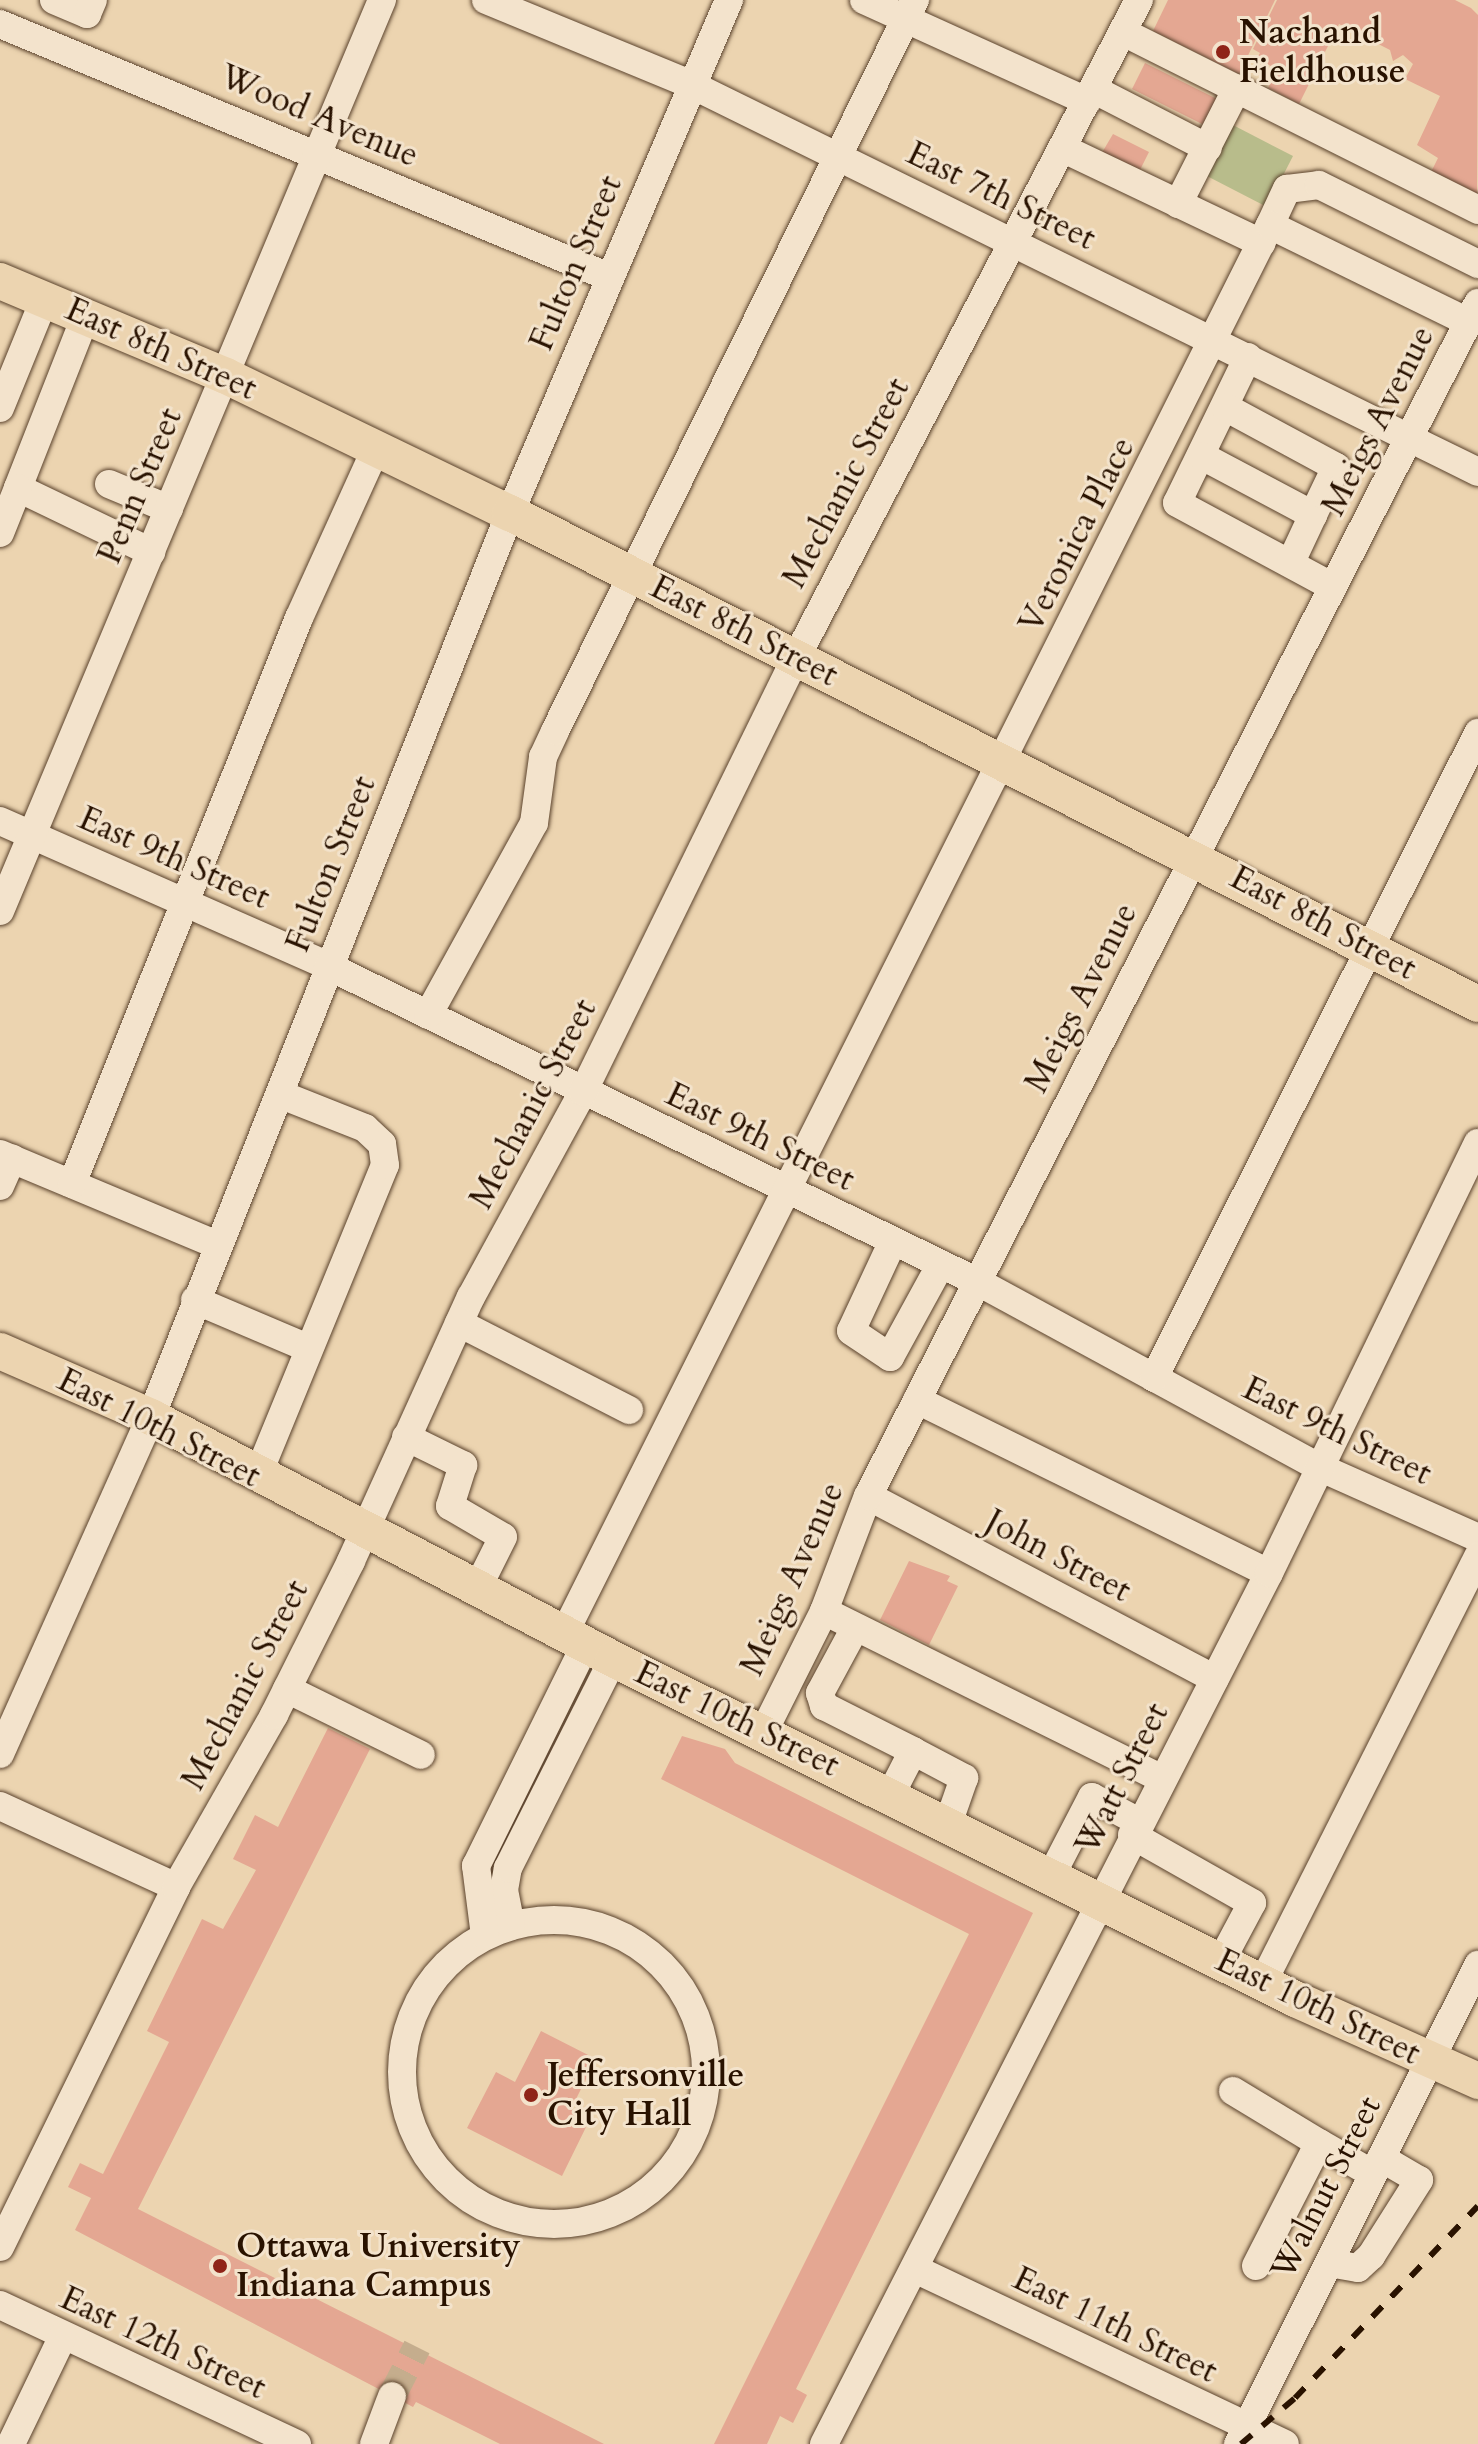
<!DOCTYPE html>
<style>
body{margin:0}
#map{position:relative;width:1478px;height:2444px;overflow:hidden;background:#ecd4b0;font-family:Cardo,serif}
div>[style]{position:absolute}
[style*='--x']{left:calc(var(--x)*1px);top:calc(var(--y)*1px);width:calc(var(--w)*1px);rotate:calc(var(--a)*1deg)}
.green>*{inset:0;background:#b8bc8b}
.building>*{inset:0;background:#e4a792}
.minor-tunnel>*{height:28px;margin-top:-14px;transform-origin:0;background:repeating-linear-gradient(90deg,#c5ad8d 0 28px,transparent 0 42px)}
.roads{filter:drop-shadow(0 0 2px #5a422c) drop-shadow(0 0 2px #5a422c)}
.minor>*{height:28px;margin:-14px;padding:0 14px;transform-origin:14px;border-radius:14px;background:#f3e3cc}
.minor>.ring{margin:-14px;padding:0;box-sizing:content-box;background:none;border:28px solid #f3e3cc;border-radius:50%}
.major>*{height:36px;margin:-18px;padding:0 18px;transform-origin:18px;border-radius:18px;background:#ecd4b0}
.rail>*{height:6px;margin-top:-3px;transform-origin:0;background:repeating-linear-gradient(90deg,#291200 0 14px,transparent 0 28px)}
.dots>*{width:22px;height:22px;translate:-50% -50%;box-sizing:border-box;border:4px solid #f3e3cc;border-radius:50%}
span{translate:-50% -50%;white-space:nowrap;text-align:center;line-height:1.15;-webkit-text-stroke:6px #f3e3cc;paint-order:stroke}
.poi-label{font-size:34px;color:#291200;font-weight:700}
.left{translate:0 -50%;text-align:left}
.street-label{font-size:34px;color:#291200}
</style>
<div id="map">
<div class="green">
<i style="clip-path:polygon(1231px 124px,1293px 156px,1267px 207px,1205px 175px)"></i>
</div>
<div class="building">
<i style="clip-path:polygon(1168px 0,1275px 0,1239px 74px,1153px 31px)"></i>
<i style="clip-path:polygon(1277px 0,1455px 0,1471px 8px,1478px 15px,1477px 195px,1431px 172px,1438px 158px,1417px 145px,1440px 96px,1405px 79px,1413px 64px,1403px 55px,1393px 61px,1390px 50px,1339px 24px,1299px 104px,1268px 88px,1277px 69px,1256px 59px,1260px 53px,1253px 49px)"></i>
<i style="clip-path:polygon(1145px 63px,1219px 100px,1206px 126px,1132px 89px)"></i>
<i style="clip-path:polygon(1113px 134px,1149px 152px,1137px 176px,1100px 156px)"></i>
<i style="clip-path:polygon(909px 1561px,950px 1576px,947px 1581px,958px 1586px,929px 1645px,880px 1620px)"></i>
<i style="clip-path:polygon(328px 1728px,370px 1749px,138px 2209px,604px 2444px,500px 2444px,416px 2402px,413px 2407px,75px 2230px,91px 2198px,68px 2187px,80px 2163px,103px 2174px,169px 2042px,147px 2031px,202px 1919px,223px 1929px,256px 1870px,233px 1859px,255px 1815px,278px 1827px)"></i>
<i style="clip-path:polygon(682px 1736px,725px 1749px,735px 1763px,1033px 1913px,796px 2389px,807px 2395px,793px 2423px,780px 2416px,767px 2444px,714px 2444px,969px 1934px,661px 1779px)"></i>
<i style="clip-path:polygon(541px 2031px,596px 2059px,571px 2109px,590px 2119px,562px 2176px,467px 2128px,496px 2072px,515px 2082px)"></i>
</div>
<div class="minor-tunnel">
<i style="--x:392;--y:2396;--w:55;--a:-63"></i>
</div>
<div class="roads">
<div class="minor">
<i style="--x:54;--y:0;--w:36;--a:23"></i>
<i style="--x:87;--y:14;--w:15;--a:-67"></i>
<i style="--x:486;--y:0;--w:223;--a:22.4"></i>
<i style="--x:692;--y:85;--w:876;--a:26.21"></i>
<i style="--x:864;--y:0;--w:245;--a:24.4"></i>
<i style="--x:0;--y:24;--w:659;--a:22.56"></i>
<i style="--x:1125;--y:33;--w:395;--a:26.6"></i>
<i style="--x:1093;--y:89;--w:129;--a:27.2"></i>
<i style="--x:1062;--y:148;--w:221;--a:25.5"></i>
<i style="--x:1178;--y:204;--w:130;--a:-63"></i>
<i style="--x:1270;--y:225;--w:40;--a:-65"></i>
<i style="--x:1287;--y:189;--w:32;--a:-7"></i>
<i style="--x:1319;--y:185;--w:178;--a:26.4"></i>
<i style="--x:86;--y:315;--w:186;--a:111.5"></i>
<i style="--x:18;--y:488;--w:148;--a:25.7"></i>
<i style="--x:1248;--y:357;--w:162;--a:115.9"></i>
<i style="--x:1177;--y:503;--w:177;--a:28.3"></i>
<i style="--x:1225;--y:407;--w:126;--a:28.4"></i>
<i style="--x:1336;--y:467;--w:53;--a:115.6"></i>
<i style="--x:0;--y:408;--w:119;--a:-67.8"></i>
<i style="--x:1202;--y:456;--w:126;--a:28"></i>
<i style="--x:1313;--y:515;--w:52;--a:115.1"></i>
<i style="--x:109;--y:484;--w:65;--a:22.6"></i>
<i style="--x:0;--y:533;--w:48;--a:-68.2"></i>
<i style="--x:0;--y:821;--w:359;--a:23.8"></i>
<i style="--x:328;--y:966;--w:723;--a:25.93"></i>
<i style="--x:978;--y:1282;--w:390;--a:28.5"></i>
<i style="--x:1321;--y:1468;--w:172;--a:24"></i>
<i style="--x:0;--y:911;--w:988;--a:-67.25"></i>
<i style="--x:428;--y:1015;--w:219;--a:-61.1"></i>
<i style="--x:534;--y:823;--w:67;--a:-82.2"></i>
<i style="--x:543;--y:757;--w:29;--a:-65"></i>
<i style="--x:555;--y:731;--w:815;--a:-63.78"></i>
<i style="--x:0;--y:1154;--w:236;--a:22.7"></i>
<i style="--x:72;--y:1184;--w:610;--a:-68.15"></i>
<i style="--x:299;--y:618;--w:187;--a:-65.6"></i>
<i style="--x:0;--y:1186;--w:30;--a:-66"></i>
<i style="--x:893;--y:1241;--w:99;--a:115"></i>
<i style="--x:851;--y:1331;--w:47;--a:33.7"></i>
<i style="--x:890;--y:1357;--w:106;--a:-61.3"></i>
<i style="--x:195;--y:1300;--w:123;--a:23"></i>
<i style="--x:459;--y:1323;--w:191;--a:27.1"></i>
<i style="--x:1154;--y:1378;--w:722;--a:-63.33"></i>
<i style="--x:917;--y:1400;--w:392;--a:26.2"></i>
<i style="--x:406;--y:1437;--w:64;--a:26.2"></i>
<i style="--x:463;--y:1465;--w:43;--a:107.6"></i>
<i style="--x:450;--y:1506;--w:61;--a:30.3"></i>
<i style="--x:503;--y:1537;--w:58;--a:116.6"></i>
<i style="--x:257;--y:1477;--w:337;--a:-67.7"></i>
<i style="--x:385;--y:1165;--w:21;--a:-98"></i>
<i style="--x:382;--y:1144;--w:23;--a:-137"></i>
<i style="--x:365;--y:1128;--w:92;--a:-158.4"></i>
<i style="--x:868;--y:1496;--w:392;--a:27.8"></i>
<i style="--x:824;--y:1611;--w:375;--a:26.4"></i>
<i style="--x:855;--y:1628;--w:74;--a:118.3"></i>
<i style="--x:820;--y:1693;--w:14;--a:73"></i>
<i style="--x:824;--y:1706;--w:100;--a:26.8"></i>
<i style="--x:913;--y:1751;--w:48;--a:117.1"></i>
<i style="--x:564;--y:1634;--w:1576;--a:-63.39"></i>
<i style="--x:1270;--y:225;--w:220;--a:26.1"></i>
<i style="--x:287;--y:1689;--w:149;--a:26.2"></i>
<i style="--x:764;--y:1731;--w:134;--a:-63.4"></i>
<i style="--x:824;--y:1611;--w:123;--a:-69.1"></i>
<i style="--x:868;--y:1496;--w:1340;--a:-62.92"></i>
<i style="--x:913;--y:1751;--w:58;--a:27.9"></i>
<i style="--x:964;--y:1778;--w:49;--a:109.2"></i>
<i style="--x:0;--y:1754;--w:369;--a:-65.9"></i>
<i style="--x:151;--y:1417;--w:973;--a:-68.34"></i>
<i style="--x:510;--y:513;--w:558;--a:-66.88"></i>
<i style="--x:0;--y:1806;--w:194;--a:24.7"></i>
<i style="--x:1132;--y:1835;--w:138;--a:29.5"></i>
<i style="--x:1252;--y:1903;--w:66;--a:118.1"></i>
<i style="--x:1051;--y:1876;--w:89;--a:-62.6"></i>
<i style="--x:1092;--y:1797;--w:53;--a:28"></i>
<i class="ring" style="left:402px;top:1920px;width:276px;height:276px"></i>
<i style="--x:511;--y:1926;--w:37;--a:-101"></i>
<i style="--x:504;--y:1890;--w:22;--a:-80"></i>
<i style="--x:508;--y:1868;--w:234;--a:-63.3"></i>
<i style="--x:485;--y:1936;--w:71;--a:-97.3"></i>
<i style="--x:476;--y:1866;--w:246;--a:-63.7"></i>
<i style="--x:1263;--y:1982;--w:477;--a:-63.2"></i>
<i style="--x:1233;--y:2091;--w:100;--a:31.2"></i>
<i style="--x:0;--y:2247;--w:401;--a:-63.9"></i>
<i style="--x:176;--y:1887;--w:198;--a:-60.3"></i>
<i style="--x:274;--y:1715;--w:172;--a:-63.4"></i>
<i style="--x:351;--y:1561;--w:290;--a:-65.6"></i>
<i style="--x:471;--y:1297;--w:234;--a:-61.4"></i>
<i style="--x:583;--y:1092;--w:483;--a:-63.9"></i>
<i style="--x:796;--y:658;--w:742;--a:-62.47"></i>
<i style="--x:1329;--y:2263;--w:29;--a:10"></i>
<i style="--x:1358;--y:2268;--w:18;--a:-43"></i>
<i style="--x:1371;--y:2256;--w:90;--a:-57.7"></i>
<i style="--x:1419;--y:2180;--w:44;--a:-149.9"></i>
<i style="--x:1256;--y:2266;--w:138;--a:-62.9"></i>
<i style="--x:1319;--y:2143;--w:62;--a:29.9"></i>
<i style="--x:915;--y:2269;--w:409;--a:25.3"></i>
<i style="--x:0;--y:2305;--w:328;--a:25.1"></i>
<i style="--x:11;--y:2444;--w:120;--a:-64.3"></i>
<i style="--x:374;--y:2444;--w:51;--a:-69.4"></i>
<i style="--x:824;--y:2444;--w:978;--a:-62.94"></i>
<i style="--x:1269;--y:1573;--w:478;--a:-64.1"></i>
<i style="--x:1238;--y:2444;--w:536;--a:-63.39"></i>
</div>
<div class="major">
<i style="--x:0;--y:281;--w:245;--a:22.8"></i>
<i style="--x:226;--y:376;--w:315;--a:25.8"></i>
<i style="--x:510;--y:513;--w:1085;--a:26.9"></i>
<i style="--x:0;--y:1351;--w:165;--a:23.6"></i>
<i style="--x:151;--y:1417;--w:522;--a:27.65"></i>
<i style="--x:613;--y:1659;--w:762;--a:26.5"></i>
<i style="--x:1295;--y:1999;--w:201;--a:24.1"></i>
</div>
</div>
<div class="rail">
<i style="--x:1241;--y:2444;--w:71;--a:-40.4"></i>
<i style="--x:1295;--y:2398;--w:265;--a:-46.4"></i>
</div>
<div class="dots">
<i style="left:1223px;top:52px;background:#8f2418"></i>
<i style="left:531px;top:2095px;background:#8f2418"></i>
<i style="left:220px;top:2266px;background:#8f2418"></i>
</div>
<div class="poi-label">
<span class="left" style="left:1239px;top:52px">Nachand<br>Fieldhouse</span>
<span class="left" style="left:547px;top:2095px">Jeffersonville<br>City Hall</span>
<span class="left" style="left:236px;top:2266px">Ottawa University<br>Indiana Campus</span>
</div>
<div class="street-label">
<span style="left:319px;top:116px;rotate:23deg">Wood Avenue</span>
<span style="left:1001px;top:196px;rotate:26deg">East 7th Street</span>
<span style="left:576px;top:263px;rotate:-67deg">Fulton Street</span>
<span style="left:161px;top:349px;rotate:24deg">East 8th Street</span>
<span style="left:1378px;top:421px;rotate:-63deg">Meigs Avenue</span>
<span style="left:846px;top:483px;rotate:-62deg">Mechanic Street</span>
<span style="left:140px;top:486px;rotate:-67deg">Penn Street</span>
<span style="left:1077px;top:535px;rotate:-63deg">Veronica Place</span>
<span style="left:744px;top:631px;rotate:27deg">East 8th Street</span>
<span style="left:174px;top:858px;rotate:24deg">East 9th Street</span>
<span style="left:331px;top:864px;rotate:-68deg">Fulton Street</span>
<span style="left:1323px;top:923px;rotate:28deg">East 8th Street</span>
<span style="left:1081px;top:998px;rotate:-63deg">Meigs Avenue</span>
<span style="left:533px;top:1104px;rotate:-62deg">Mechanic Street</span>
<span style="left:760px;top:1137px;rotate:26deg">East 9th Street</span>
<span style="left:159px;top:1428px;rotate:27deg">East 10th Street</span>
<span style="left:1337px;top:1431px;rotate:26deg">East 9th Street</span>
<span style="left:1058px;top:1556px;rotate:28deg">John Street</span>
<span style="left:792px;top:1579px;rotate:-66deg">Meigs Avenue</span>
<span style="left:245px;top:1685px;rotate:-62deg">Mechanic Street</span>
<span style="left:737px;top:1719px;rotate:26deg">East 10th Street</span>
<span style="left:1122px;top:1779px;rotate:-63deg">Watt Street</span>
<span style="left:1318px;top:2007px;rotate:26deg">East 10th Street</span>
<span style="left:1326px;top:2188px;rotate:-63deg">Walnut Street</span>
<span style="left:1115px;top:2325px;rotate:26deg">East 11th Street</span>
<span style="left:163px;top:2343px;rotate:25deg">East 12th Street</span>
</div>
</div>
